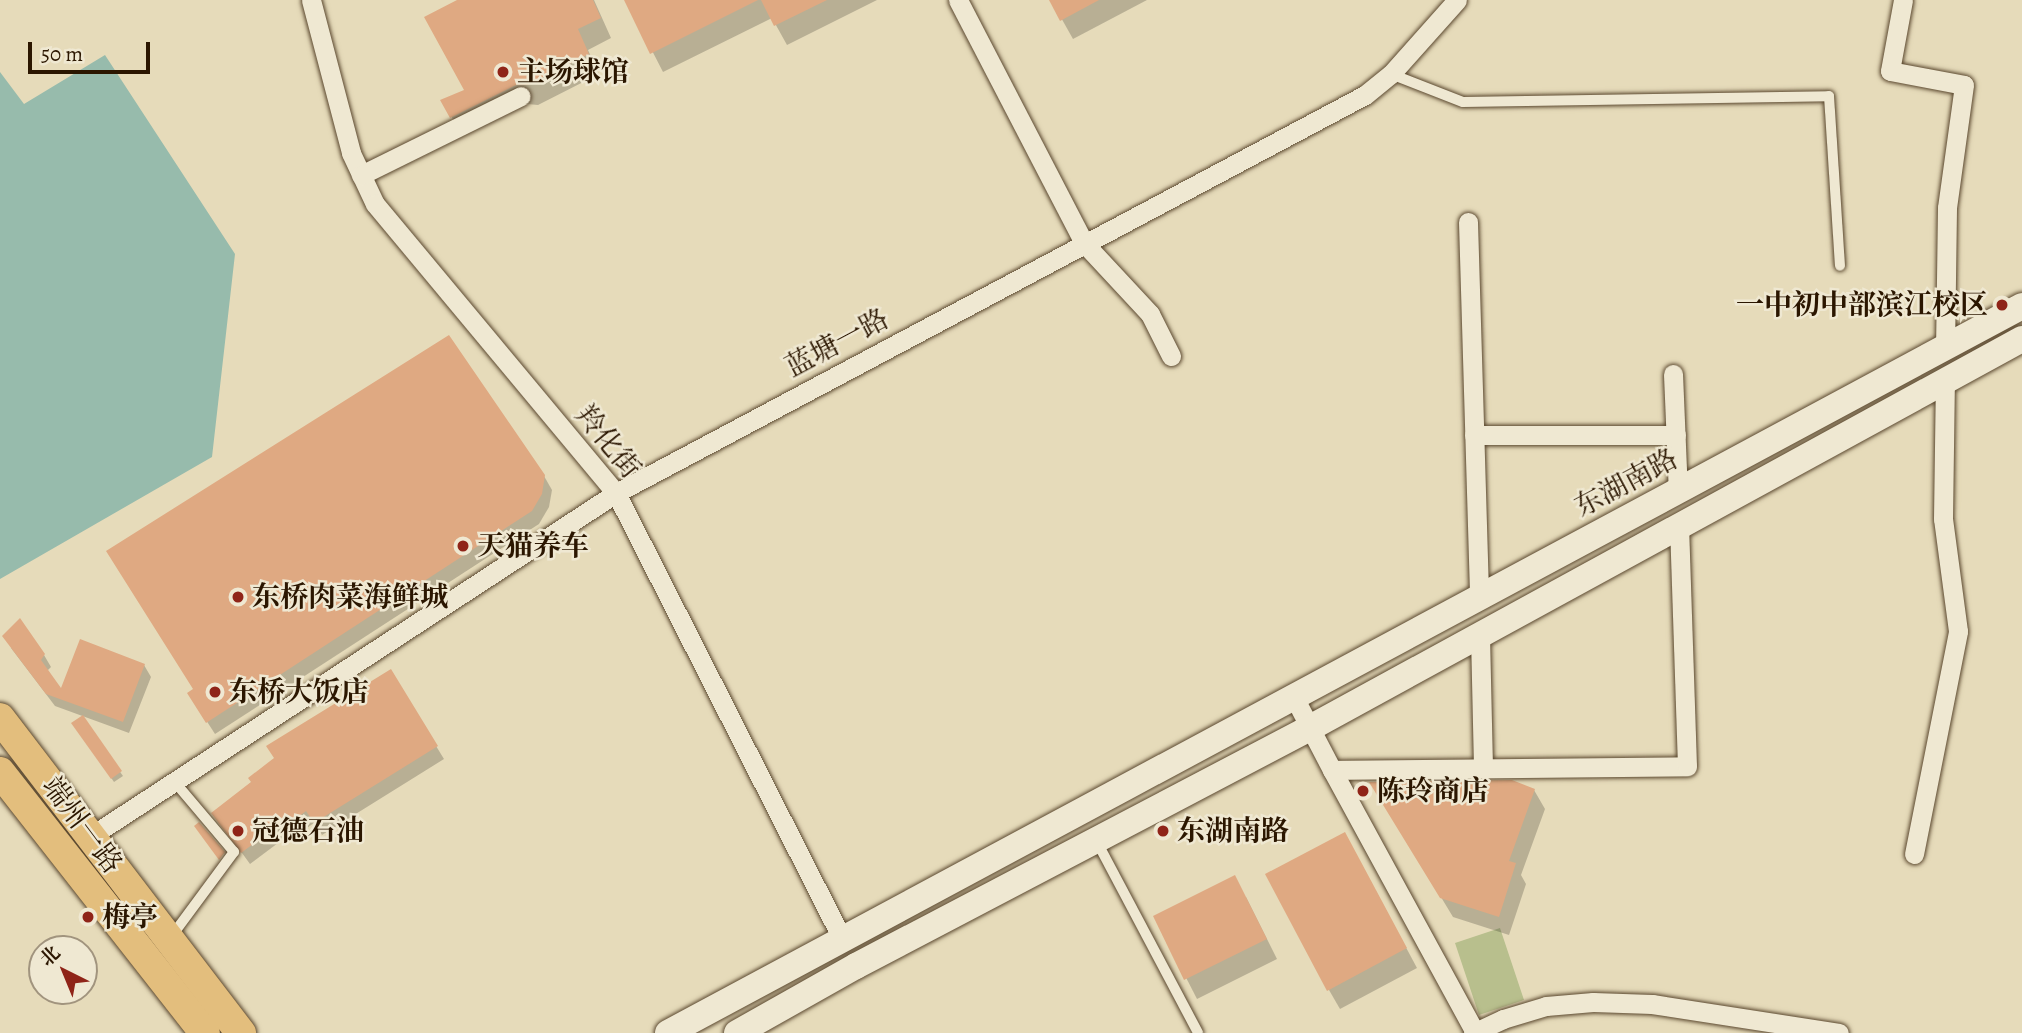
<!DOCTYPE html>
<meta charset="utf-8">
<style>
body{margin:0}
#map{position:relative;width:2022px;height:1033px;overflow:hidden;background:#e6dbba;font-family:Alegreya,"Noto Serif SC",serif}
div>[style]{position:absolute}
[style*='--x']{left:calc(var(--x)*1px);top:calc(var(--y)*1px);width:calc(var(--w)*1px);rotate:calc(var(--a)*1deg)}
.green>*{inset:0;background:#b8bf8d}
.water>*{inset:0;background:#97bbac}
.shadow>*{inset:0;background:#0003}
.building>*{inset:0;background:#dfa982}
.roads{filter:drop-shadow(0 0 2px #5a472e) drop-shadow(0 0 2px #5a472e)}
.lane>*{height:10px;margin:-5px;padding:0 5px;transform-origin:5px;border-radius:5px;background:#efe8d2}
.street>*{height:19px;margin:-9.5px;padding:0 9.5px;transform-origin:9.5px;border-radius:9.5px;background:#efe8d2}
.secondary>*{height:26px;margin:-13px;padding:0 13px;transform-origin:13px;border-radius:13px;background:#efe8d2}
.primary>*{height:30px;margin:-15px;padding:0 15px;transform-origin:15px;border-radius:15px;background:#e3be7d}
.dots>*{width:19px;height:19px;translate:-50% -50%;box-sizing:border-box;border:4px solid #efe8d2;border-radius:50%}
span{translate:-50% -50%;white-space:nowrap;text-align:center;line-height:1.15;-webkit-text-stroke:5px #efe8d2;paint-order:stroke}
.poi-label{font-size:28px;color:#2b1600;font-weight:700}
.left{translate:0 -50%;text-align:left}
.right{translate:-100% -50%;text-align:right}
.street-label{font-size:28px;color:#2b1600}
.north{position:absolute;left:28px;top:935px;width:70px;height:70px;box-sizing:border-box;background:#efe8d2;border:2px solid #a1947e;border-radius:50%;rotate:317deg;font-size:19px;font-weight:700;line-height:28px;text-align:center;color:#2b1600}
.north::after{content:'';display:block;margin:auto;width:24px;height:32px;background:#8f2418;clip-path:polygon(50% 0,100% 100%,50% 72%,0 100%)}
.scale{position:absolute;left:28px;top:42px;width:122px;height:32px;box-sizing:border-box;border:4px solid #2b1600;border-top:0;padding-left:9px;font-size:21px;line-height:24px;white-space:nowrap;color:#2b1600;-webkit-text-stroke:5px #efe8d2;paint-order:stroke}
</style>
<div id="map">
<div class="green">
<i style="clip-path:polygon(1500px 928px,1524px 1000px,1479px 1015px,1455px 943px)"></i>
</div>
<div class="water">
<i style="clip-path:polygon(105px 55px,235px 254px,212px 457px,0 579px,0 72px,24px 104px)"></i>
</div>
<div class="shadow">
<i style="clip-path:polygon(461px 0,594px 0,611px 38px,588px 50px,599px 74px,538px 105px,527px 104px,463px 136px,442px 101px,466px 91px)"></i>
<i style="clip-path:polygon(626px 0,877px 0,787px 45px,772px 18px,663px 72px)"></i>
<i style="clip-path:polygon(1051px 0,1147px 0,1073px 39px)"></i>
<i style="clip-path:polygon(544px 476px,552px 490px,549px 507px,539px 524px,215px 734px,197px 706px)"></i>
<i style="clip-path:polygon(11px 648px,44px 655px,51px 667px,47px 671px,62px 692px,144px 665px,151px 677px,129px 733px,55px 706px)"></i>
<i style="clip-path:polygon(390px 671px,444px 759px,322px 835px,315px 822px,294px 838px,290px 834px,250px 864px,213px 813px)"></i>
<i style="clip-path:polygon(82px 718px,123px 776px,114px 782px,76px 727px)"></i>
<i style="clip-path:polygon(1534px 790px,1545px 809px,1521px 875px,1526px 884px,1509px 935px,1453px 917px,1383px 801px)"></i>
<i style="clip-path:polygon(1356px 854px,1417px 968px,1340px 1009px,1329px 990px)"></i>
<i style="clip-path:polygon(1246px 897px,1277px 959px,1197px 999px,1155px 917px)"></i>
</div>
<div class="building">
<i style="clip-path:polygon(457px 0,593px 0,601px 18px,578px 29px,589px 54px,527px 85px,516px 85px,450px 118px,440px 100px,464px 90px,424px 17px)"></i>
<i style="clip-path:polygon(624px 0,758px 0,650px 54px)"></i>
<i style="clip-path:polygon(761px 0,827px 0,774px 26px)"></i>
<i style="clip-path:polygon(1049px 0,1099px 0,1060px 21px)"></i>
<i style="clip-path:polygon(449px 335px,545px 475px,542px 494px,532px 511px,206px 723px,187px 693px,193px 689px,106px 551px)"></i>
<i style="clip-path:polygon(20px 618px,45px 654px,41px 660px,61px 688px,80px 639px,145px 664px,123px 722px,46px 694px,2px 636px)"></i>
<i style="clip-path:polygon(391px 669px,438px 746px,314px 823px,306px 811px,285px 827px,282px 822px,241px 853px,211px 813px,251px 782px,248px 778px,274px 758px,266px 746px)"></i>
<i style="clip-path:polygon(83px 715px,122px 771px,111px 779px,71px 723px)"></i>
<i style="clip-path:polygon(1512px 780px,1535px 789px,1509px 861px,1516px 863px,1499px 917px,1440px 898px,1369px 782px)"></i>
<i style="clip-path:polygon(199px 822px,225px 852px,219px 860px,194px 826px)"></i>
<i style="clip-path:polygon(1345px 832px,1407px 948px,1327px 991px,1265px 874px)"></i>
<i style="clip-path:polygon(1235px 875px,1267px 939px,1184px 980px,1153px 916px)"></i>
</div>
<div class="roads">
<div class="lane">
<i style="--x:1391;--y:74;--w:77;--a:21.3"></i>
<i style="--x:1463;--y:102;--w:366;--a:-0.9"></i>
<i style="--x:1829;--y:96;--w:170;--a:86.3"></i>
<i style="--x:1096;--y:840;--w:218;--a:62.1"></i>
<i style="--x:171;--y:937;--w:106;--a:-53.5"></i>
<i style="--x:234;--y:852;--w:93;--a:-130.2"></i>
</div>
<div class="street">
<i style="--x:311;--y:0;--w:158;--a:75.3"></i>
<i style="--x:351;--y:153;--w:56;--a:64.8"></i>
<i style="--x:375;--y:204;--w:376;--a:50.2"></i>
<i style="--x:616;--y:493;--w:500;--a:63.1"></i>
<i style="--x:958;--y:0;--w:274;--a:62.6"></i>
<i style="--x:1084;--y:243;--w:97;--a:47.1"></i>
<i style="--x:1150;--y:314;--w:47;--a:63.4"></i>
<i style="--x:1903;--y:0;--w:72;--a:100.4"></i>
<i style="--x:1890;--y:71;--w:75;--a:10.7"></i>
<i style="--x:1964;--y:85;--w:124;--a:97.9"></i>
<i style="--x:1947;--y:208;--w:139;--a:90.8"></i>
<i style="--x:361;--y:175;--w:178;--a:-26.3"></i>
<i style="--x:1468;--y:222;--w:376;--a:88.3"></i>
<i style="--x:1673;--y:374;--w:117;--a:87.6"></i>
<i style="--x:1474;--y:435;--w:202;--a:0"></i>
<i style="--x:1480;--y:635;--w:133;--a:88.7"></i>
<i style="--x:1294;--y:697;--w:82;--a:62.5"></i>
<i style="--x:1332;--y:770;--w:355;--a:-0.6"></i>
<i style="--x:1687;--y:766;--w:240;--a:-91.9"></i>
<i style="--x:1332;--y:770;--w:298;--a:61.4"></i>
<i style="--x:91;--y:836;--w:627;--a:-33.16"></i>
<i style="--x:616;--y:493;--w:848;--a:-27.99"></i>
<i style="--x:1365;--y:95;--w:33;--a:-39"></i>
<i style="--x:1391;--y:74;--w:99;--a:-48.3"></i>
<i style="--x:1914;--y:854;--w:227;--a:-78.8"></i>
<i style="--x:1958;--y:631;--w:113;--a:-97.6"></i>
<i style="--x:1943;--y:519;--w:138;--a:-89.2"></i>
<i style="--x:1473;--y:1033;--w:33;--a:-25"></i>
<i style="--x:1503;--y:1019;--w:45;--a:-16.8"></i>
<i style="--x:1546;--y:1006;--w:47;--a:-4.9"></i>
<i style="--x:1593;--y:1002;--w:59;--a:1.9"></i>
<i style="--x:1652;--y:1004;--w:189;--a:8.8"></i>
</div>
<div class="secondary">
<i style="--x:668;--y:1033;--w:1537;--a:-28.23"></i>
<i style="--x:737;--y:1033;--w:137;--a:-29.4"></i>
<i style="--x:856;--y:966;--w:513;--a:-27.66"></i>
<i style="--x:1310;--y:728;--w:811;--a:-28.65"></i>
</div>
<div class="primary">
<i style="--x:0;--y:718;--w:397;--a:52.6"></i>
<i style="--x:0;--y:772;--w:332;--a:51.9"></i>
</div>
</div>
<div class="dots">
<i style="left:503px;top:72px;background:#8f2418"></i>
<i style="left:2002px;top:305px;background:#8f2418"></i>
<i style="left:463px;top:546px;background:#8f2418"></i>
<i style="left:238px;top:597px;background:#8f2418"></i>
<i style="left:215px;top:692px;background:#8f2418"></i>
<i style="left:1363px;top:791px;background:#8f2418"></i>
<i style="left:238px;top:831px;background:#8f2418"></i>
<i style="left:1163px;top:831px;background:#8f2418"></i>
<i style="left:88px;top:917px;background:#8f2418"></i>
</div>
<div class="poi-label">
<span class="left" style="left:517px;top:72px">主场球馆</span>
<span class="right" style="left:1988px;top:305px">一中初中部滨江校区</span>
<span class="left" style="left:477px;top:546px">天猫养车</span>
<span class="left" style="left:252px;top:597px">东桥肉菜海鲜城</span>
<span class="left" style="left:229px;top:692px">东桥大饭店</span>
<span class="left" style="left:1377px;top:791px">陈玲商店</span>
<span class="left" style="left:252px;top:831px">冠德石油</span>
<span class="left" style="left:1177px;top:831px">东湖南路</span>
<span class="left" style="left:102px;top:917px">梅亭</span>
</div>
<div class="street-label">
<span style="left:837px;top:343px;rotate:-28deg">蓝塘一路</span>
<span style="left:608px;top:442px;rotate:51deg">羚化街</span>
<span style="left:1626px;top:483px;rotate:-28deg">东湖南路</span>
<span style="left:82px;top:825px;rotate:53deg">端州一路</span>
</div>
<div class="north">北</div>
<div class="scale">50 m</div>
</div>
